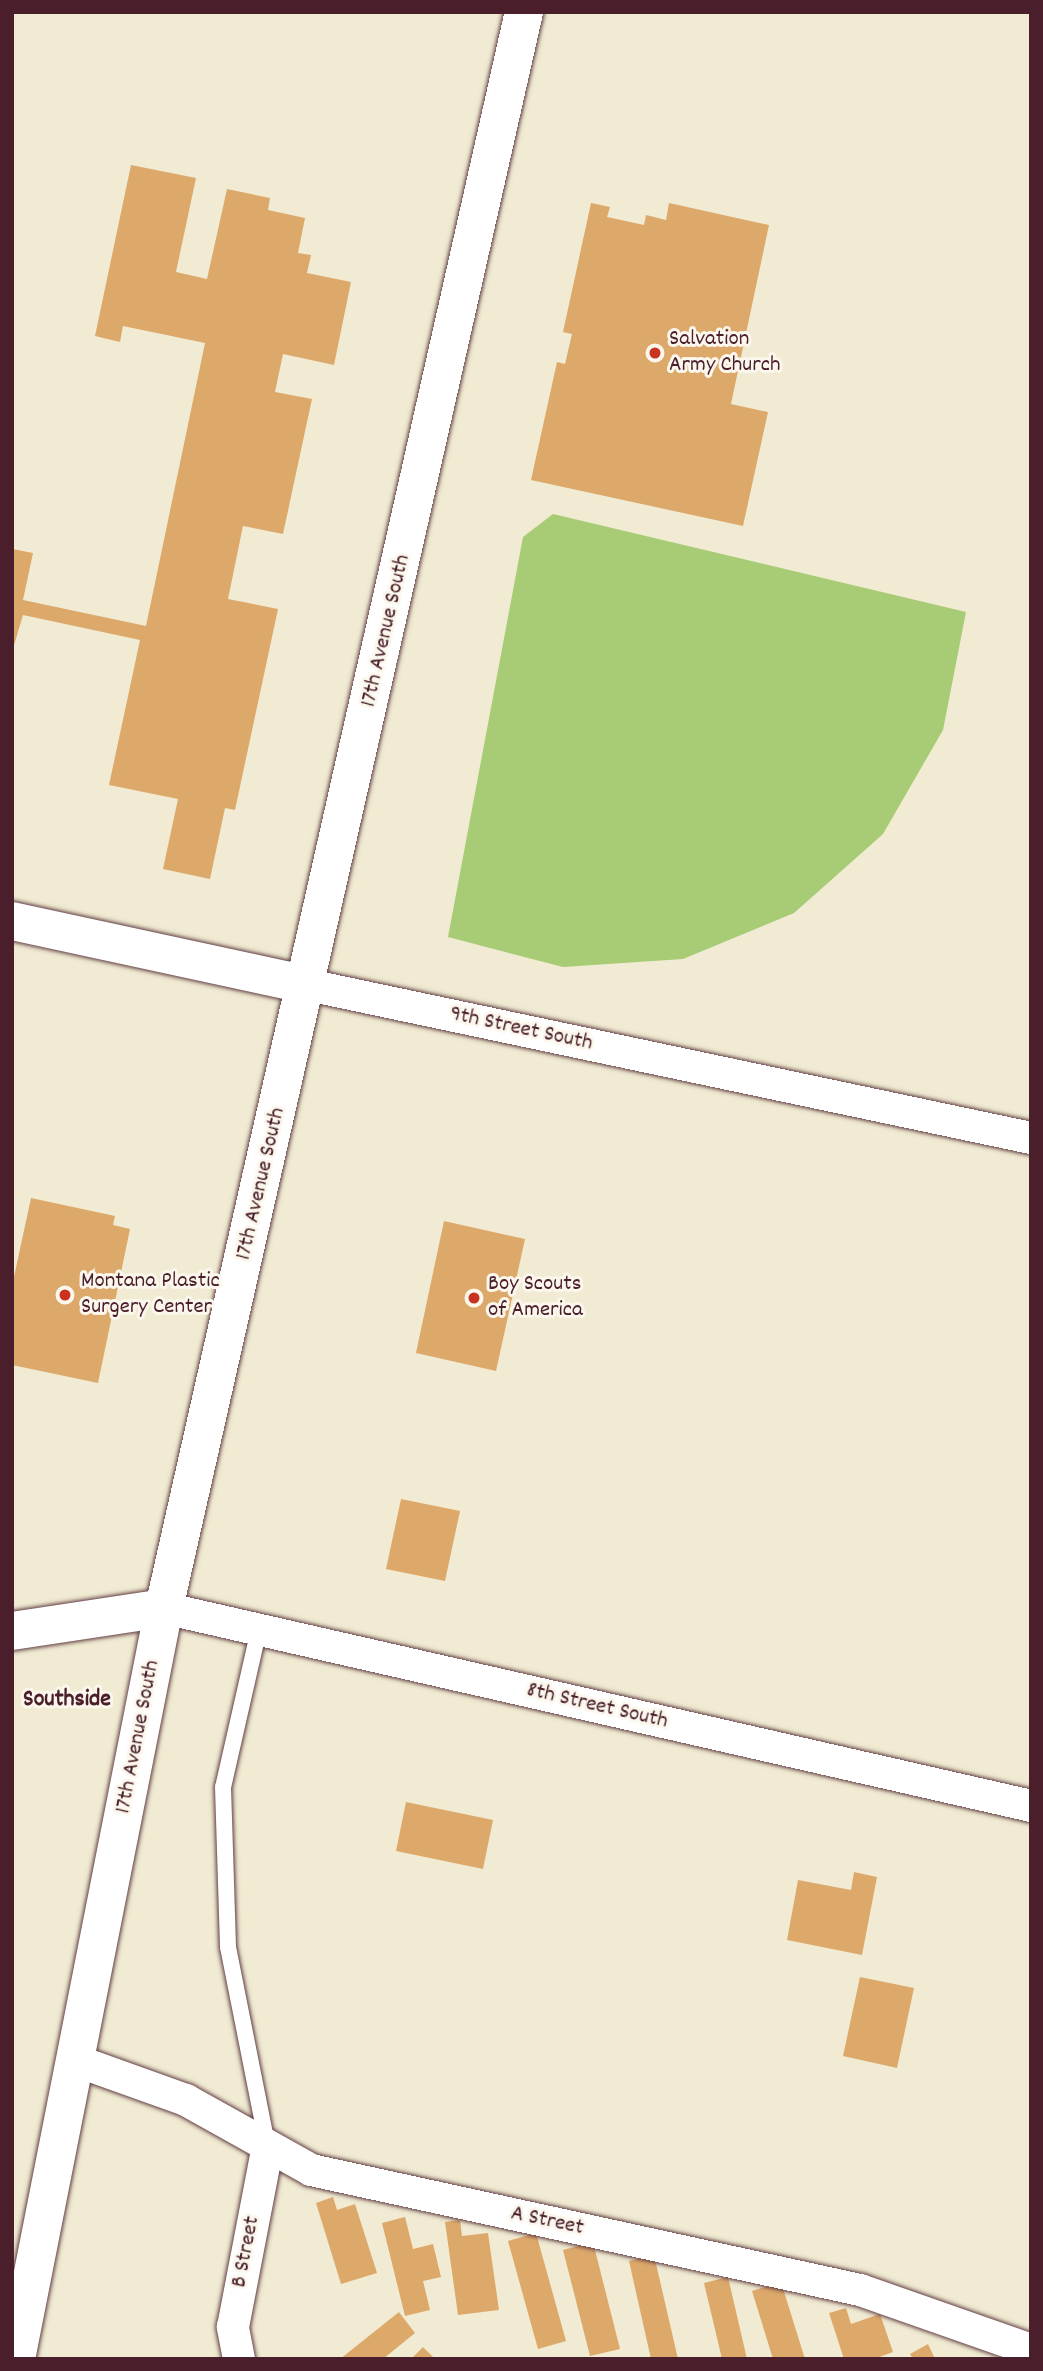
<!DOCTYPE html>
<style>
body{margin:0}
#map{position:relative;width:1043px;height:2371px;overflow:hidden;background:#f0ebd2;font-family:Dekko,sans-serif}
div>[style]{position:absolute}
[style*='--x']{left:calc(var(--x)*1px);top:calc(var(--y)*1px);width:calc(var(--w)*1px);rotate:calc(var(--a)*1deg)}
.green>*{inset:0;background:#a8cb75}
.building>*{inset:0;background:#dda96b}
.roads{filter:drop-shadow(0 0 2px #633e44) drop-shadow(0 0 2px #633e44)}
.lane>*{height:16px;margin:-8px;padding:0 8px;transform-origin:8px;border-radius:8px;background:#fff}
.street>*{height:32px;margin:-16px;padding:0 16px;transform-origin:16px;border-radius:16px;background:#fff}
.secondary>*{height:38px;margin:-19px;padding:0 19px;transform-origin:19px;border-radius:19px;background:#fff}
.dots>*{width:19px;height:19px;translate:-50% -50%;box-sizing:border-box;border:4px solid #fbf7ec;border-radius:50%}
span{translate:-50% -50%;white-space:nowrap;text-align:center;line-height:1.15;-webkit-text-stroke:6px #fbf7ec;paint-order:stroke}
.poi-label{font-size:23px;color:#4a1f2b}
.left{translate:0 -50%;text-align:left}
.street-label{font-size:23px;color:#4a1f2b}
.neighbourhood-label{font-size:24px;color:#4a1f2b;font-weight:700}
.frame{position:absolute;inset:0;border:14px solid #4a1f2b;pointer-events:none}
</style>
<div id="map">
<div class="green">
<i style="clip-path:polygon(553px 514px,966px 612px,943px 730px,883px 834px,794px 913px,683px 959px,563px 967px,448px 937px,523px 537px)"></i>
</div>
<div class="building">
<i style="clip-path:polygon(131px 165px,196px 178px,176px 272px,207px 279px,227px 189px,270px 198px,268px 210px,305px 218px,298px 253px,311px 255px,307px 273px,351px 282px,334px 365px,283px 354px,275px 392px,312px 399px,283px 534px,243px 526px,228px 599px,278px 609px,235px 810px,225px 808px,210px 879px,163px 869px,178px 799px,109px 785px,140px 640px,23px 615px,12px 652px,12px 549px,33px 553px,23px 600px,146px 626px,205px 343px,123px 326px,120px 342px,95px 336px)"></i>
<i style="clip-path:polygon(591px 203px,610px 207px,607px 217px,644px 225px,646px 215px,666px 220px,669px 203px,769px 225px,731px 404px,768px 412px,743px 526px,531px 480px,557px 362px,565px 364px,572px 334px,563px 332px)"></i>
<i style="clip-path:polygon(31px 1198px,115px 1216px,113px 1225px,130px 1229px,98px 1383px,12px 1365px,12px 1286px)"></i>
<i style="clip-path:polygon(444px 1221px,525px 1239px,496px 1371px,416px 1353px)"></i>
<i style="clip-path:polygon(401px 1499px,460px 1511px,445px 1581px,386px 1569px)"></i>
<i style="clip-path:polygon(406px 1802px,493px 1820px,483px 1869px,396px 1851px)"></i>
<i style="clip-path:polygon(854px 1872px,877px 1877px,862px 1955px,787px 1940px,798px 1880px,851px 1890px)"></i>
<i style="clip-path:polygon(860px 1977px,914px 1988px,897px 2068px,843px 2056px)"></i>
<i style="clip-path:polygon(333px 2197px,337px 2210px,355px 2204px,377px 2273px,341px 2284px,316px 2203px)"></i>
<i style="clip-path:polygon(405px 2217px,413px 2249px,433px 2244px,441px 2277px,423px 2281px,430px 2310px,405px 2316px,382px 2223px)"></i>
<i style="clip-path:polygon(460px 2220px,462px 2236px,488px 2233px,499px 2310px,458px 2315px,445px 2222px)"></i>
<i style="clip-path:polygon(536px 2233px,566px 2341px,538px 2349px,508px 2241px)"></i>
<i style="clip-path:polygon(593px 2242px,620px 2349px,590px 2356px,563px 2250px)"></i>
<i style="clip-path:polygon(654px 2255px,678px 2359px,651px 2359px,629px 2261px)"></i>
<i style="clip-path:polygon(728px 2277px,747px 2359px,722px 2359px,704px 2283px)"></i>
<i style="clip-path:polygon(781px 2282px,805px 2359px,773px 2359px,752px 2291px)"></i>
<i style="clip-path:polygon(846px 2308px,851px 2324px,880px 2314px,893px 2352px,874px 2359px,844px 2359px,829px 2313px)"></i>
<i style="clip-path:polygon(399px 2312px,415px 2333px,383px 2359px,340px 2359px)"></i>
<i style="clip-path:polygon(928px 2344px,935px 2359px,913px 2359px,910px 2354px)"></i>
<i style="clip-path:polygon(423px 2347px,435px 2359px,411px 2359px)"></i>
</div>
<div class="roads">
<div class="lane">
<i style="--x:259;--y:1629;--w:162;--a:102.8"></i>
<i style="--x:223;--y:1787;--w:160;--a:88.2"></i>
<i style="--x:228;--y:1947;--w:201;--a:78.8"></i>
</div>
<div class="street">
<i style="--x:308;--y:985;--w:739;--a:11.95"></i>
<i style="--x:164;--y:1608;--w:889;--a:12.86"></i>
<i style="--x:77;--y:2061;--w:116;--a:19.7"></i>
<i style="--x:186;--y:2100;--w:143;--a:29.2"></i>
<i style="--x:311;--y:2170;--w:562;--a:12.33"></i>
<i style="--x:860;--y:2290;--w:181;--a:19.3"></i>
<i style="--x:239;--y:2359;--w:33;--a:-101"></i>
<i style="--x:233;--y:2327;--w:184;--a:-79.1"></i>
</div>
<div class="secondary">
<i style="--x:12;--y:921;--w:303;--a:12.2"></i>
<i style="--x:12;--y:1631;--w:154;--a:-8.6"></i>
<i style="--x:16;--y:2359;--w:765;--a:-78.85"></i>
<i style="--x:164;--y:1608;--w:1636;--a:-77.29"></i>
</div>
</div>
<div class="dots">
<i style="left:655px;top:353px;background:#c8321e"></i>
<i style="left:65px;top:1295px;background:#c8321e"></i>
<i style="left:474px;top:1298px;background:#c8321e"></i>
</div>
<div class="poi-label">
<span class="left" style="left:669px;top:353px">Salvation<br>Army Church</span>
<span class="left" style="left:81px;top:1295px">Montana Plastic<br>Surgery Center</span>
<span class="left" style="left:488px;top:1298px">Boy Scouts<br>of America</span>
</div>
<div class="street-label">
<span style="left:387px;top:631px;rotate:-77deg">17th Avenue South</span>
<span style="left:521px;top:1030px;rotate:12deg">9th Street South</span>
<span style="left:262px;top:1184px;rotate:-77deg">17th Avenue South</span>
<span style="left:597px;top:1707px;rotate:13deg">8th Street South</span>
<span style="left:139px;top:1737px;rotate:-79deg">17th Avenue South</span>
<span style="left:547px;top:2222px;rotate:12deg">A Street</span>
<span style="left:247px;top:2252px;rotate:-79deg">B Street</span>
</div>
<div class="neighbourhood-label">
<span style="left:67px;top:1701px">Southside</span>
</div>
<div class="frame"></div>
</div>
